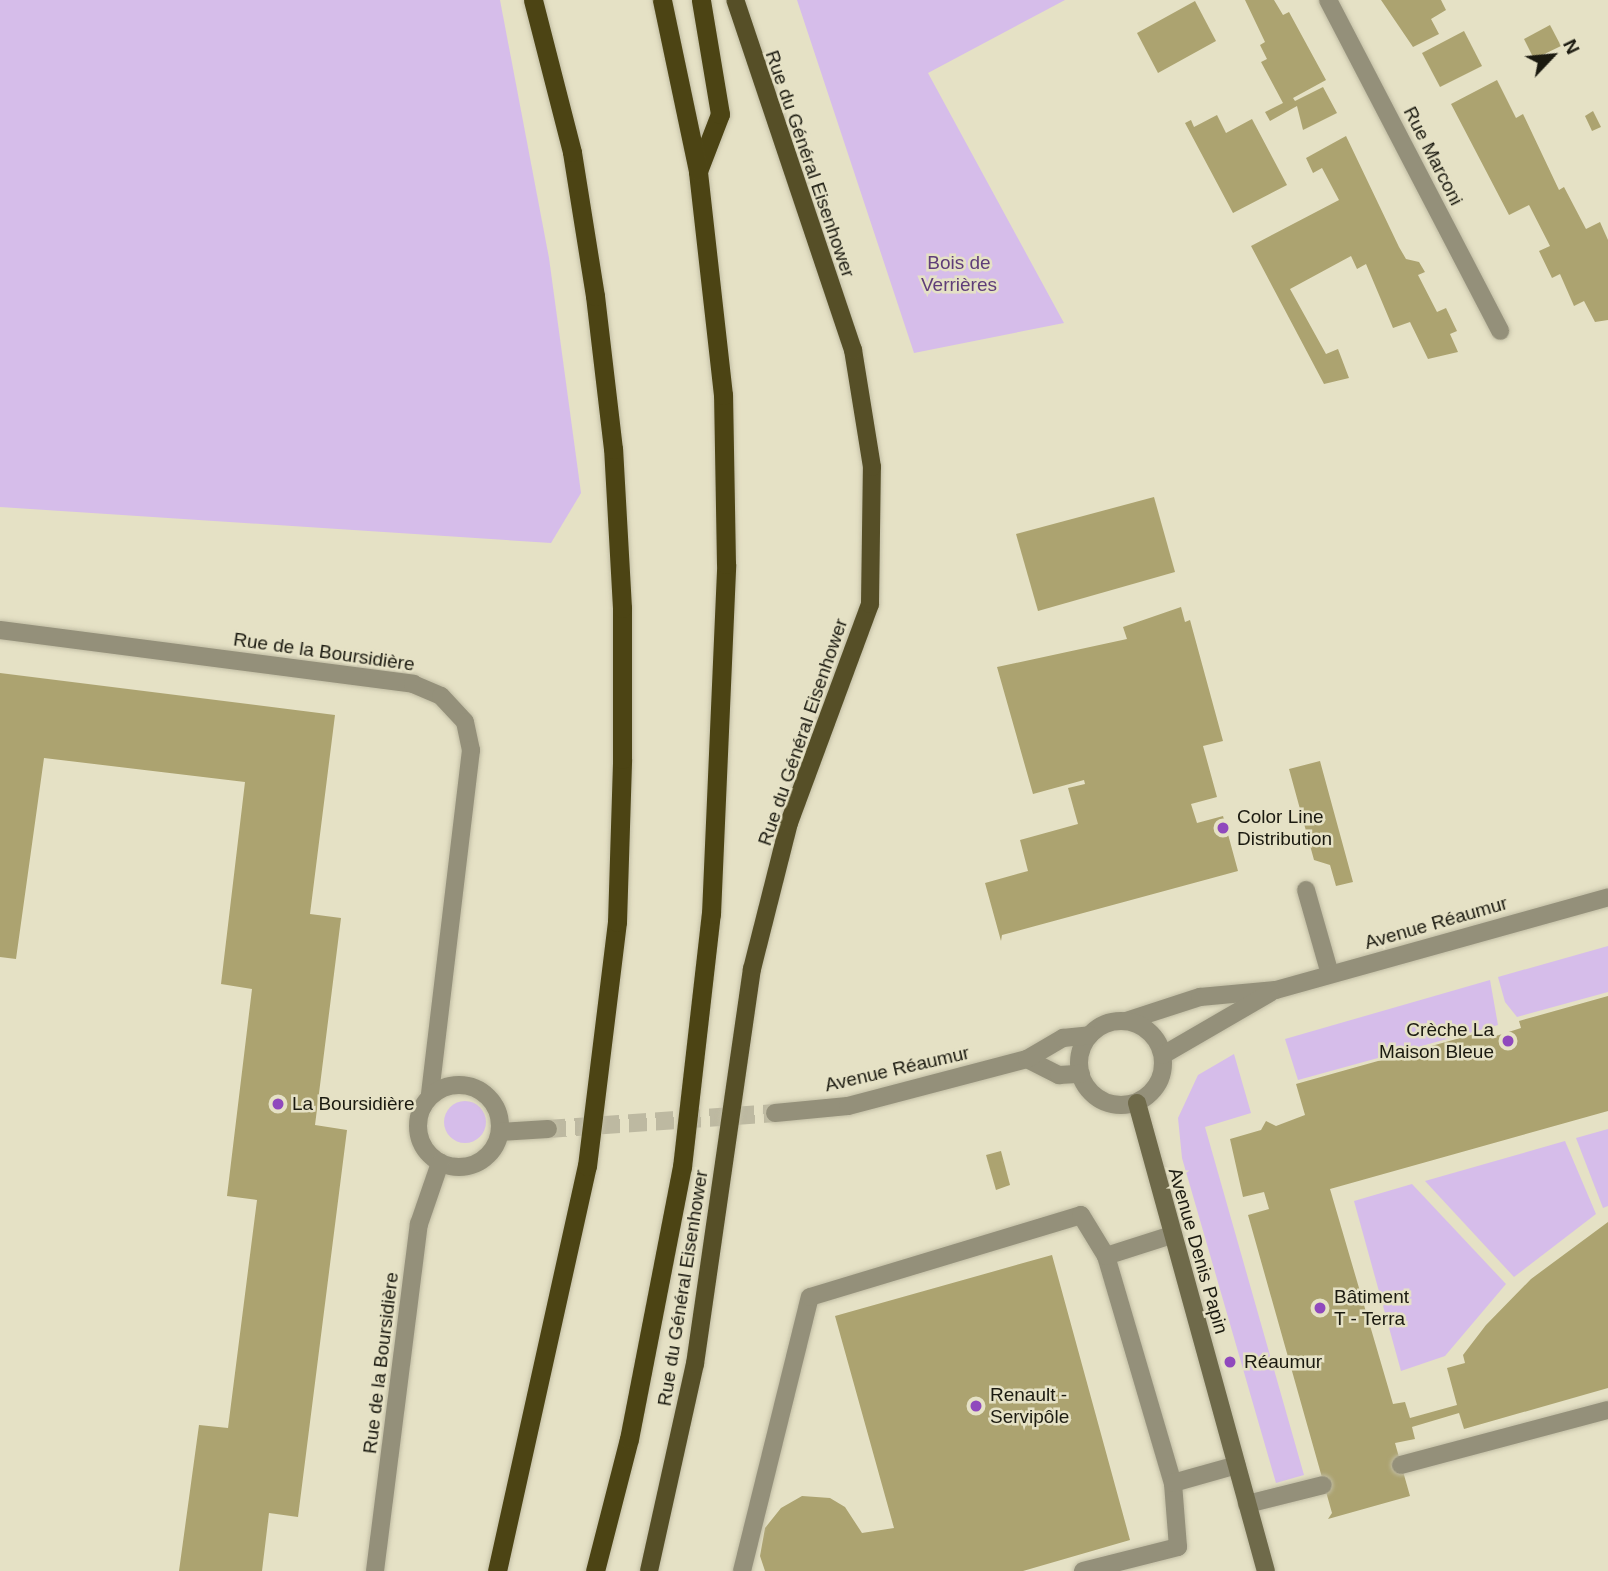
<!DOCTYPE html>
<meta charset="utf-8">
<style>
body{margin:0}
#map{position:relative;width:1608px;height:1571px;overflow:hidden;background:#e5e1c5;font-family:Arial,sans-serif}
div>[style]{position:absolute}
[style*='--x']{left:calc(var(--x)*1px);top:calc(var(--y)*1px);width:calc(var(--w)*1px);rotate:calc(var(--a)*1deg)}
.green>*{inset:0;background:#d6bdea}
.round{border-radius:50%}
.building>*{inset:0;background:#aca370}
.minor-tunnel>*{height:18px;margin-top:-9px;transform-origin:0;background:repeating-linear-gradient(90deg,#bdb9a1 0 18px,transparent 0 27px)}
.roads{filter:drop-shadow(0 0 2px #c1bda4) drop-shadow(0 0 2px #c1bda4)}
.service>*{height:18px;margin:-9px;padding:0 9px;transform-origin:9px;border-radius:9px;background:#94907a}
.minor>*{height:18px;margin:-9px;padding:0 9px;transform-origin:9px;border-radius:9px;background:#94907a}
.minor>.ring{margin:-9px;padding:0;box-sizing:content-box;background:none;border:18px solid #94907a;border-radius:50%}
.secondary>*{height:18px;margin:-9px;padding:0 9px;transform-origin:9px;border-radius:9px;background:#6f6a4a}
.primary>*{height:18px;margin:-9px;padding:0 9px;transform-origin:9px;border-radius:9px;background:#564f27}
.trunk>*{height:19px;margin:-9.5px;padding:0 9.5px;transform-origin:9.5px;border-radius:9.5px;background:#4c4414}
.dots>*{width:19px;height:19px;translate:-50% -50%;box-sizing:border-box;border:4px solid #e5e1c5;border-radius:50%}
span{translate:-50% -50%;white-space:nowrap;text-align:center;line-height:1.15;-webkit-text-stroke:5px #e5e1c5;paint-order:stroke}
.street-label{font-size:19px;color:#1b1a10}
.park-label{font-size:19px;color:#5f3d78}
.poi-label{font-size:19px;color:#1b1a10}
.left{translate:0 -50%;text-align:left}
.right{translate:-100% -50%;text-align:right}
.north{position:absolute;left:1517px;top:21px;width:70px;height:70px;-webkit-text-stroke:5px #e5e1c5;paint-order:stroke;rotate:64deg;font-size:19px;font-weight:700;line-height:28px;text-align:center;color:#1b1a10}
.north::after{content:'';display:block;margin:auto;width:24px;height:32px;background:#1b1a10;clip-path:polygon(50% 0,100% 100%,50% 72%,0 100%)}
</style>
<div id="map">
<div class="green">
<i style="clip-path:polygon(0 0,500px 0,549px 258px,581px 493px,551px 543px,0 507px)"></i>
<i style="clip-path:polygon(797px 0,1065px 0,928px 73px,1064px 323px,914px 353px)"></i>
<i style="clip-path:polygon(1608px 946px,1608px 992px,1517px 1017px,1505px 1002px,1498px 977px)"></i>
<i style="clip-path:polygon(1490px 980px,1498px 1025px,1298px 1080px,1285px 1039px)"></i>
<i style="clip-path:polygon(1234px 1054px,1251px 1113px,1205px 1127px,1304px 1475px,1276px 1483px,1182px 1158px,1178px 1118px,1198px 1075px)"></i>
<i class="round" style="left:444px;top:1101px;width:42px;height:42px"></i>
<i style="clip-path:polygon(1608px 1129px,1608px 1206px,1603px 1208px,1576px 1138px)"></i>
<i style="clip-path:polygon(1565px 1141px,1596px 1214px,1514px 1277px,1425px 1181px)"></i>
<i style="clip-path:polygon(1412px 1184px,1506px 1284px,1445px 1356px,1401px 1371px,1354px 1201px)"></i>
</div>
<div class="building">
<i style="clip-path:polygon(1245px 0,1274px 0,1283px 15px,1289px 12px,1326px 80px,1293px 98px,1295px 101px,1323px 87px,1337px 113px,1303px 130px,1297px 106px,1270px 121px,1265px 112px,1283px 103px,1261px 62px,1267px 59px,1260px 45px,1265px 42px)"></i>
<i style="clip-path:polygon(1381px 0,1441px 0,1446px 10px,1431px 19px,1439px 34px,1413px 47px)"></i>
<i style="clip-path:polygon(1195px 1px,1216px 41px,1158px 73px,1137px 33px)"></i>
<i style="clip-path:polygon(1550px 25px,1561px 46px,1534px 59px,1524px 39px)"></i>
<i style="clip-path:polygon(1464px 31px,1482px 66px,1440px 87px,1422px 53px)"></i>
<i style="clip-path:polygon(1497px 80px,1516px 118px,1523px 114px,1559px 190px,1564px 187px,1586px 229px,1600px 222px,1608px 240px,1608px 320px,1595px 322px,1584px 301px,1574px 306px,1560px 274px,1552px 278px,1539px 251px,1550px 246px,1529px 205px,1509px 215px,1451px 104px)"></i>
<i style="clip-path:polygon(1593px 111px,1601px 127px,1592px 131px,1585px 116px)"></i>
<i style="clip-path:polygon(1217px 115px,1226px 133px,1252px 119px,1287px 185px,1233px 213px,1185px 123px,1191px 120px,1194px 127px)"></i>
<i style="clip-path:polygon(1346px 136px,1399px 247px,1406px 259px,1419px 262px,1425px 272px,1418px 275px,1437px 312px,1446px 308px,1457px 331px,1450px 334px,1458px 352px,1428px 359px,1410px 322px,1393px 328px,1366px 264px,1357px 269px,1351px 256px,1290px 289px,1326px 354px,1338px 349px,1349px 378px,1324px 384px,1251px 246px,1339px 200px,1322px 168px,1313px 173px,1306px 158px)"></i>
<i style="clip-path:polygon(1154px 497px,1175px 572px,1038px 611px,1016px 534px)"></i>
<i style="clip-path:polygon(1181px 607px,1185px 622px,1190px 620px,1223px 741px,1203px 746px,1217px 797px,1191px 804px,1197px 823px,1223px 816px,1238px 871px,1002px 935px,1001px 941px,985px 883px,1028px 871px,1020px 840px,1078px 824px,1068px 788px,1085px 784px,1084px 780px,1033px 794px,997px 667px,1127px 639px,1123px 627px)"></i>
<i style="clip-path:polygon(0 673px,335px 715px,310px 914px,341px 918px,315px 1125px,347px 1130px,298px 1517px,269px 1513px,262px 1571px,179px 1571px,199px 1425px,228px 1428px,257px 1200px,227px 1196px,252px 989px,221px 984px,245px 782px,44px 758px,16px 959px,0 957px)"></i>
<i style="clip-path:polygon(1320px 761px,1353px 882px,1336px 886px,1330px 865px,1314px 860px,1289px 769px)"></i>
<i style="clip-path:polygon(1608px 996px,1608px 1111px,1330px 1189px,1393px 1404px,1405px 1402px,1410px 1418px,1457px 1405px,1447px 1368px,1465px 1363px,1463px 1355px,1486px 1325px,1531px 1279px,1608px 1222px,1608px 1388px,1464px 1429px,1459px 1413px,1412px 1427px,1415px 1439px,1395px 1443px,1410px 1496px,1328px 1519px,1332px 1513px,1248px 1215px,1269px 1209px,1264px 1192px,1243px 1197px,1230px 1139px,1261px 1130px,1266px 1121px,1276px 1126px,1305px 1115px,1296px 1084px,1492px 1029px,1496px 1036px,1521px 1028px,1519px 1021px)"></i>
<i style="clip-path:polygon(1001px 1151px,1010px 1185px,996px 1190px,986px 1155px)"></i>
<i style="clip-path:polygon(1052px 1255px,1130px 1540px,1023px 1571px,765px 1571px,760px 1556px,765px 1528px,781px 1508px,802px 1496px,830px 1498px,845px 1507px,862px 1533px,894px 1528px,835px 1316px)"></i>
</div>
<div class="minor-tunnel">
<i style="--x:548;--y:1129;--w:228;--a:-4"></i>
</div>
<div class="roads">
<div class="service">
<i style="--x:1306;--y:890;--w:87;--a:74.1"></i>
<i style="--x:1106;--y:1256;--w:237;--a:73.6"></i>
<i style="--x:1401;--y:1465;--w:214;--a:-14.9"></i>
<i style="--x:1247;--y:1504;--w:78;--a:-14"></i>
<i style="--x:742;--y:1571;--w:282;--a:-76.1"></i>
<i style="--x:810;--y:1297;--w:283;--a:-16.8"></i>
<i style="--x:1081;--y:1215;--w:48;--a:58.6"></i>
<i style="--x:1106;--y:1256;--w:69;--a:-17.7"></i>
<i style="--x:1083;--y:1571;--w:98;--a:-14.2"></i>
<i style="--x:1178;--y:1547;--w:64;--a:-94.5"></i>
<i style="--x:1173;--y:1483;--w:66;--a:-15.7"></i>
</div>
<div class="minor">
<i style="--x:1328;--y:0;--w:373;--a:62.5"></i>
<i style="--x:0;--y:630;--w:417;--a:7.4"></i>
<i style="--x:413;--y:684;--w:30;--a:23"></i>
<i style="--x:441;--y:696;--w:35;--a:47"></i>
<i style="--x:465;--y:722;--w:29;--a:78"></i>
<i style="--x:471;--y:750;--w:347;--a:96.8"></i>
<i style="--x:1126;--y:1021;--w:78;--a:-18"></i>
<i style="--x:1200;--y:997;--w:76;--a:-5.3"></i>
<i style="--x:1276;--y:990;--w:345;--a:-15.6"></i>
<i class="ring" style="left:1079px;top:1021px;width:66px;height:66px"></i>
<i style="--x:1163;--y:1055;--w:124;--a:-30.1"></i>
<i style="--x:1027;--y:1059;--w:36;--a:27"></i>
<i style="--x:1059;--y:1075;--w:22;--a:-3"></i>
<i class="ring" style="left:418px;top:1085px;width:64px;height:64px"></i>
<i style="--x:775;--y:1113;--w:73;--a:-5.5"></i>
<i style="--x:848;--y:1106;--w:185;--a:-14.7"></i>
<i style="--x:1027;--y:1059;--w:42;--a:-30.3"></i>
<i style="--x:1063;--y:1038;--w:27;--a:-6"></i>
<i style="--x:500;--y:1132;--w:48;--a:-3.6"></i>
<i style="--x:375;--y:1571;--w:350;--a:-82.8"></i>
<i style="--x:419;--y:1224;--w:65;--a:-71"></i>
</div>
<div class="secondary">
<i style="--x:1137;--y:1103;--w:485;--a:74.6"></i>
</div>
<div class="primary">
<i style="--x:649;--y:1571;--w:212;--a:-77.5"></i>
<i style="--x:695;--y:1364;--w:399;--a:-81.8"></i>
<i style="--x:752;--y:969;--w:151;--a:-75.8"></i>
<i style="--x:789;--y:823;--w:233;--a:-69.7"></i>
<i style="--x:870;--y:604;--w:137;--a:-89.2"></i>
<i style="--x:872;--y:467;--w:119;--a:-99.2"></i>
<i style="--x:853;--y:350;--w:369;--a:-108.6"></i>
</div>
<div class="trunk">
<i style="--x:698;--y:171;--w:61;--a:-68.9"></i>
<i style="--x:720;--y:114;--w:116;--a:-99.5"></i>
<i style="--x:497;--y:1571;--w:415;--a:-77.5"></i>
<i style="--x:587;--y:1166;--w:246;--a:-83"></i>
<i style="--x:617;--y:922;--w:163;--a:-88.2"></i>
<i style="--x:622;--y:759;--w:151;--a:-90"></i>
<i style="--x:622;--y:608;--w:159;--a:-93.2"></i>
<i style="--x:613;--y:449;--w:154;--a:-96.7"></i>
<i style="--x:595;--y:296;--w:146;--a:-99.1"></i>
<i style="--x:572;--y:152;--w:157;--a:-104.4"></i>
<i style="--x:595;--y:1571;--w:136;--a:-75.6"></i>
<i style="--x:629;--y:1439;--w:277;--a:-79"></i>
<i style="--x:682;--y:1167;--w:255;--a:-83.5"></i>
<i style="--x:711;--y:914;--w:350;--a:-87.5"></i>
<i style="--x:726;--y:564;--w:169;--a:-91"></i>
<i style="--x:723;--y:395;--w:225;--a:-96.4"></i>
<i style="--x:698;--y:171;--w:175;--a:-101.9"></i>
</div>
</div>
<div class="dots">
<i style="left:1223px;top:828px;background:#9049bd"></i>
<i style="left:1508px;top:1041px;background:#9049bd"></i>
<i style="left:278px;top:1104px;background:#9049bd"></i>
<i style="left:1320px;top:1308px;background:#9049bd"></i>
<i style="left:1230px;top:1362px;background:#9049bd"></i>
<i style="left:976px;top:1406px;background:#9049bd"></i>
</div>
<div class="street-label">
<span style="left:1433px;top:156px;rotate:63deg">Rue Marconi</span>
<span style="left:810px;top:164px;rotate:71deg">Rue du Général Eisenhower</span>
<span style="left:324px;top:652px;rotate:8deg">Rue de la Boursidière</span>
<span style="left:803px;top:732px;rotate:-71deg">Rue du Général Eisenhower</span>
<span style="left:1436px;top:923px;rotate:-16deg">Avenue Réaumur</span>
<span style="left:897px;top:1069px;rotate:-13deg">Avenue Réaumur</span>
<span style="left:1198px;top:1251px;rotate:74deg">Avenue Denis Papin</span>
<span style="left:683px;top:1288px;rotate:-81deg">Rue du Général Eisenhower</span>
<span style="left:381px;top:1363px;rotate:-83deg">Rue de la Boursidière</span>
</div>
<div class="park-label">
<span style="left:959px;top:274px">Bois de<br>Verrières</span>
</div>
<div class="poi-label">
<span class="left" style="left:1237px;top:828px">Color Line<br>Distribution</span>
<span class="right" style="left:1494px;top:1041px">Crèche La<br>Maison Bleue</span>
<span class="left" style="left:292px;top:1104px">La Boursidière</span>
<span class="left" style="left:1334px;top:1308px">Bâtiment<br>T - Terra</span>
<span class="left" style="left:1244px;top:1362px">Réaumur</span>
<span class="left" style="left:990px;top:1406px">Renault -<br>Servipôle</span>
</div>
<div class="north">N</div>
</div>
